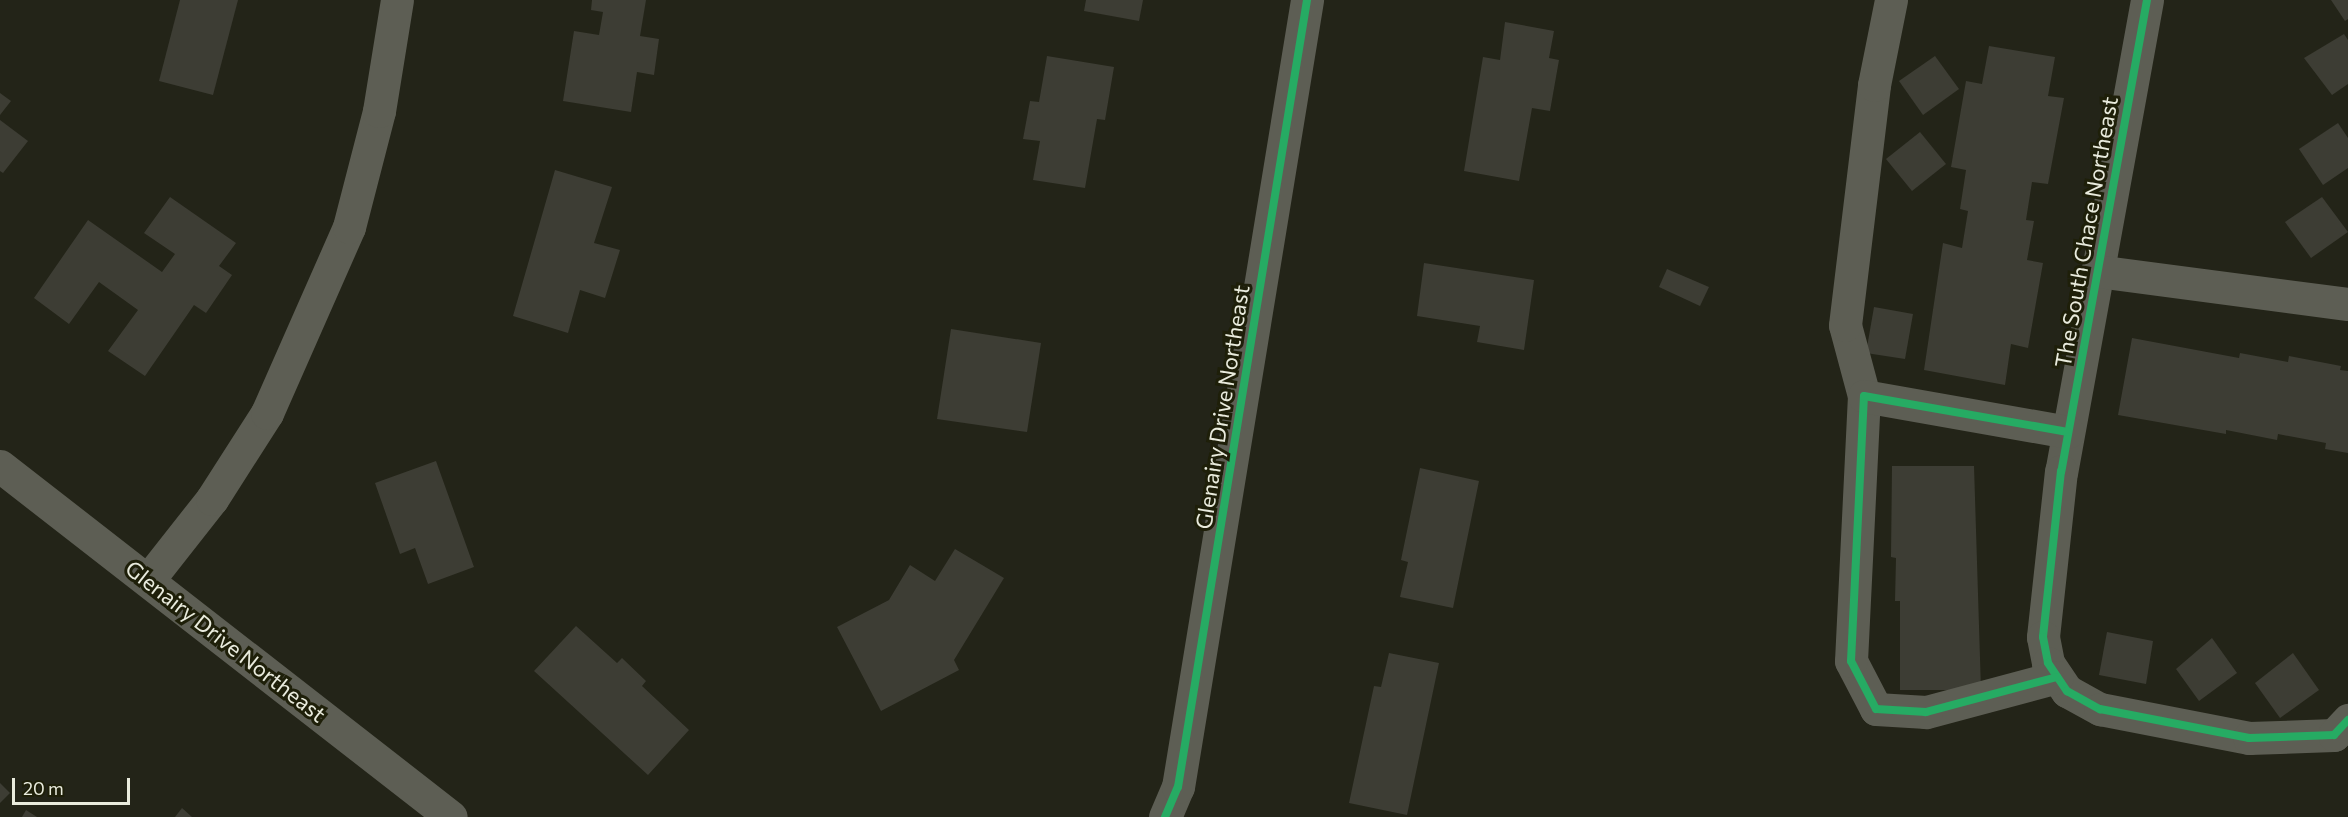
<!DOCTYPE html>
<style>
body{margin:0}
#map{position:relative;width:2348px;height:817px;overflow:hidden;background:#232418;font-family:Commissioner,sans-serif}
div>[style]{position:absolute}
[style*='--x']{left:calc(var(--x)*1px);top:calc(var(--y)*1px);width:calc(var(--w)*1px);rotate:calc(var(--a)*1deg)}
.building>*{inset:0;background:#3d3d34}
.street>*{height:33px;margin:-16.5px;padding:0 16.5px;transform-origin:16.5px;border-radius:16.5px;background:#5d5e54}
.cycleway>*{height:8px;margin:-4px;padding:0 4px;transform-origin:4px;border-radius:4px;background:#26ab63}
span{translate:-50% -50%;white-space:nowrap;text-align:center;line-height:1.15;-webkit-text-stroke:6px #1e1f09;paint-order:stroke}
.street-label{font-size:22px;color:#e9ebdd}
.scale{position:absolute;left:12px;top:778px;width:118px;height:27px;box-sizing:border-box;border:3px solid #e9ebdd;border-top:0;padding-left:8px;font-size:18px;line-height:21px;white-space:nowrap;color:#e9ebdd;-webkit-text-stroke:4px #1e1f09;paint-order:stroke}
</style>
<div id="map">
<div class="building">
<i style="clip-path:polygon(180px 0,238px 0,213px 95px,159px 81px)"></i>
<i style="clip-path:polygon(592px 0,646px 0,640px 36px,659px 39px,654px 75px,637px 72px,631px 112px,563px 101px,574px 31px,599px 35px,603px 12px,591px 10px)"></i>
<i style="clip-path:polygon(1086px 0,1143px 0,1139px 21px,1084px 11px)"></i>
<i style="clip-path:polygon(2331px 0,2348px 0,2348px 19px,2345px 21px)"></i>
<i style="clip-path:polygon(1505px 22px,1554px 31px,1549px 58px,1559px 60px,1550px 111px,1532px 108px,1519px 181px,1464px 171px,1483px 57px,1500px 60px)"></i>
<i style="clip-path:polygon(2344px 34px,2348px 40px,2348px 84px,2332px 95px,2304px 58px)"></i>
<i style="clip-path:polygon(1989px 46px,2055px 57px,2048px 96px,2064px 98px,2048px 184px,2032px 182px,2026px 220px,2034px 221px,2027px 260px,2043px 263px,2028px 348px,2011px 344px,2005px 385px,1924px 370px,1943px 243px,1962px 248px,1968px 211px,1960px 209px,1966px 170px,1951px 167px,1966px 81px,1982px 84px)"></i>
<i style="clip-path:polygon(1047px 56px,1114px 67px,1105px 120px,1097px 119px,1085px 188px,1033px 180px,1040px 141px,1023px 139px,1030px 101px,1039px 102px)"></i>
<i style="clip-path:polygon(1935px 56px,1959px 89px,1923px 115px,1899px 81px)"></i>
<i style="clip-path:polygon(0 93px,11px 101px,0 115px)"></i>
<i style="clip-path:polygon(0 120px,28px 141px,3px 173px,0 171px)"></i>
<i style="clip-path:polygon(2338px 123px,2348px 138px,2348px 168px,2323px 185px,2299px 149px)"></i>
<i style="clip-path:polygon(1920px 132px,1946px 164px,1912px 191px,1886px 159px)"></i>
<i style="clip-path:polygon(555px 170px,612px 187px,594px 243px,620px 250px,605px 298px,580px 290px,568px 333px,513px 316px)"></i>
<i style="clip-path:polygon(170px 197px,236px 243px,219px 266px,232px 275px,206px 313px,194px 305px,145px 376px,108px 351px,138px 310px,99px 282px,69px 324px,34px 298px,88px 220px,162px 272px,175px 254px,144px 233px)"></i>
<i style="clip-path:polygon(2322px 197px,2348px 232px,2311px 258px,2285px 222px)"></i>
<i style="clip-path:polygon(1424px 263px,1534px 280px,1524px 350px,1477px 342px,1480px 326px,1417px 316px)"></i>
<i style="clip-path:polygon(1667px 269px,1709px 287px,1700px 306px,1659px 287px)"></i>
<i style="clip-path:polygon(1874px 307px,1913px 314px,1905px 359px,1866px 353px)"></i>
<i style="clip-path:polygon(951px 329px,1041px 343px,1027px 432px,937px 419px)"></i>
<i style="clip-path:polygon(2132px 338px,2239px 358px,2240px 353px,2288px 362px,2289px 356px,2341px 366px,2340px 370px,2348px 371px,2348px 453px,2325px 449px,2326px 443px,2278px 434px,2277px 440px,2226px 430px,2226px 434px,2118px 415px)"></i>
<i style="clip-path:polygon(436px 461px,474px 567px,428px 584px,415px 548px,400px 554px,375px 483px)"></i>
<i style="clip-path:polygon(1892px 466px,1974px 466px,1981px 690px,1900px 690px,1900px 601px,1895px 601px,1896px 558px,1891px 557px)"></i>
<i style="clip-path:polygon(1420px 468px,1479px 481px,1453px 608px,1400px 597px,1408px 562px,1401px 560px)"></i>
<i style="clip-path:polygon(955px 549px,1004px 578px,954px 660px,959px 670px,881px 711px,837px 627px,889px 600px,910px 565px,935px 581px)"></i>
<i style="clip-path:polygon(576px 626px,617px 663px,622px 658px,646px 681px,642px 686px,689px 730px,648px 775px,534px 671px)"></i>
<i style="clip-path:polygon(2107px 632px,2153px 641px,2146px 684px,2099px 675px)"></i>
<i style="clip-path:polygon(2212px 638px,2237px 673px,2199px 701px,2176px 669px)"></i>
<i style="clip-path:polygon(1389px 653px,1439px 663px,1407px 815px,1349px 803px,1374px 686px,1381px 687px)"></i>
<i style="clip-path:polygon(2293px 653px,2319px 690px,2280px 718px,2255px 683px)"></i>
<i style="clip-path:polygon(0 783px,10px 793px,0 803px)"></i>
<i style="clip-path:polygon(182px 808px,192px 817px,175px 817px)"></i>
<i style="clip-path:polygon(26px 810px,37px 817px,22px 817px)"></i>
</div>
<div class="street">
<i style="--x:2147;--y:0;--w:479;--a:100.3"></i>
<i style="--x:2061;--y:471;--w:167;--a:96.2"></i>
<i style="--x:2043;--y:637;--w:26;--a:79"></i>
<i style="--x:2048;--y:663;--w:34;--a:56"></i>
<i style="--x:2067;--y:691;--w:38;--a:29"></i>
<i style="--x:2100;--y:709;--w:152;--a:11"></i>
<i style="--x:2249;--y:738;--w:85;--a:-2"></i>
<i style="--x:2334;--y:735;--w:21;--a:-47"></i>
<i style="--x:2097;--y:271;--w:253;--a:7.5"></i>
<i style="--x:1864;--y:396;--w:73;--a:-105"></i>
<i style="--x:1845;--y:325;--w:242;--a:-83.1"></i>
<i style="--x:1874;--y:85;--w:87;--a:-78.7"></i>
<i style="--x:0;--y:466;--w:571;--a:37.89"></i>
<i style="--x:149;--y:579;--w:102;--a:-51.8"></i>
<i style="--x:212;--y:499;--w:102;--a:-57.4"></i>
<i style="--x:267;--y:413;--w:203;--a:-66.2"></i>
<i style="--x:349;--y:227;--w:120;--a:-75.5"></i>
<i style="--x:379;--y:111;--w:112;--a:-80.8"></i>
<i style="--x:2057;--y:677;--w:136;--a:165"></i>
<i style="--x:1926;--y:712;--w:50;--a:-176.6"></i>
<i style="--x:1876;--y:709;--w:54;--a:-117.5"></i>
<i style="--x:1851;--y:661;--w:265;--a:-87.2"></i>
<i style="--x:1864;--y:396;--w:207;--a:10"></i>
<i style="--x:1165;--y:817;--w:33;--a:-67"></i>
<i style="--x:1178;--y:787;--w:798;--a:-80.69"></i>
</div>
<div class="cycleway">
<i style="--x:2147;--y:0;--w:479;--a:100.3"></i>
<i style="--x:2061;--y:471;--w:167;--a:96.2"></i>
<i style="--x:2043;--y:637;--w:26;--a:79"></i>
<i style="--x:2048;--y:663;--w:34;--a:56"></i>
<i style="--x:2067;--y:691;--w:38;--a:29"></i>
<i style="--x:2100;--y:709;--w:152;--a:11"></i>
<i style="--x:2249;--y:738;--w:85;--a:-2"></i>
<i style="--x:2334;--y:735;--w:21;--a:-47"></i>
<i style="--x:2057;--y:677;--w:136;--a:165"></i>
<i style="--x:1926;--y:712;--w:50;--a:-176.6"></i>
<i style="--x:1876;--y:709;--w:54;--a:-117.5"></i>
<i style="--x:1851;--y:661;--w:265;--a:-87.2"></i>
<i style="--x:1864;--y:396;--w:207;--a:10"></i>
<i style="--x:1165;--y:817;--w:33;--a:-67"></i>
<i style="--x:1178;--y:787;--w:798;--a:-80.69"></i>
</div>
<div class="street-label">
<span style="left:2086px;top:232px;rotate:-80deg">The South Chace Northeast</span>
<span style="left:1222px;top:407px;rotate:-81deg">Glenairy Drive Northeast</span>
<span style="left:226px;top:641px;rotate:38deg">Glenairy Drive Northeast</span>
</div>
<div class="scale">20 m</div>
</div>
